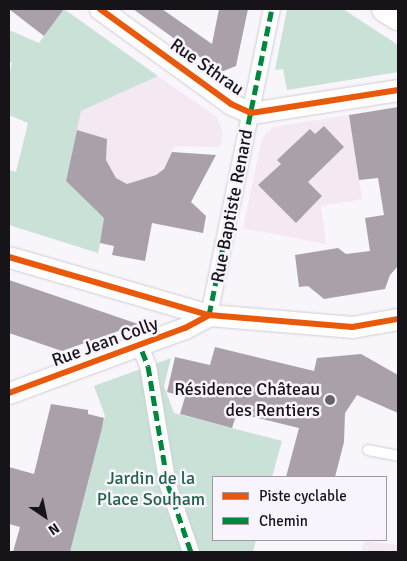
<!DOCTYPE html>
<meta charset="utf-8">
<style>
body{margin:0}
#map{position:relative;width:407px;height:561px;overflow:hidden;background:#f8f5fb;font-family:Signika,sans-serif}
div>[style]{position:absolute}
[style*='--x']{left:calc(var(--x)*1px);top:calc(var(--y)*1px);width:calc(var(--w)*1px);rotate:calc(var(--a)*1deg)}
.education>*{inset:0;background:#f4e8f2}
.green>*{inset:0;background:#c9e1d7}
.building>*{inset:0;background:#aaa0aa}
.roads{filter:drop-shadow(0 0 1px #d0cdd3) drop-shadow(0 0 1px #d0cdd3)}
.service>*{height:10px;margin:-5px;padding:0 5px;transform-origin:5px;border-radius:5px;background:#fefefe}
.pedestrian>*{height:16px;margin:-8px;padding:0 8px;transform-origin:8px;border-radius:8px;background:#fefefe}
.minor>*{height:21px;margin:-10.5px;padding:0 10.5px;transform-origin:10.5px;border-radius:10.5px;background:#fefefe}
.tertiary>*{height:26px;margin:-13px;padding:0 13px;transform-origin:13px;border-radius:13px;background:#fefefe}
.quiet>*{height:5px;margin-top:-2.5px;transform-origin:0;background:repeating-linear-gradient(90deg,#00873e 0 10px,transparent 0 15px)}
.cycleway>*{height:6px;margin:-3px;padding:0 3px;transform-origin:3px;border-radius:3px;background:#e8590c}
.dots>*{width:14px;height:14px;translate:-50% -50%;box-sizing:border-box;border:2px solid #f9f3fd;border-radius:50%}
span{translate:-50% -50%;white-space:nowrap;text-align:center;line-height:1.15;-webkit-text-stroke:5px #f9f3fd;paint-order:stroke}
.street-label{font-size:18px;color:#171419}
.poi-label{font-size:18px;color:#171419}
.right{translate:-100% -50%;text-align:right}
.park-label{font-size:18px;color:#206548}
.frame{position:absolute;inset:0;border:10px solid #171419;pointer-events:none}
.legend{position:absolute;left:212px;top:476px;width:175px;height:65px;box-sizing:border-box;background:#f9f3fd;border:1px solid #9f9aa2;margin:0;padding:6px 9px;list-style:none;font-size:15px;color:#171419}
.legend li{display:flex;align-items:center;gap:10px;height:25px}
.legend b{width:25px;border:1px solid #9f9aa2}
.north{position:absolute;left:20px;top:491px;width:50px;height:50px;-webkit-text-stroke:4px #f9f3fd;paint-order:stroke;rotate:146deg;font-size:14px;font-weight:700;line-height:20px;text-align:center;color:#171419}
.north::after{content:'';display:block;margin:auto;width:18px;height:22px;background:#171419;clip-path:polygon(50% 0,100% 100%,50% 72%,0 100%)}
</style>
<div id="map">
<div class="education">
<i style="clip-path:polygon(158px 76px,217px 117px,223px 133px,220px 147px,175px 146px,162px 171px,135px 188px,116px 178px,106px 160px,106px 139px,77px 130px,81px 111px)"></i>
<i style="clip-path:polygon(349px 115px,362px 199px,321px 206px,326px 244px,243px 228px,262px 138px,273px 127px)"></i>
<i style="clip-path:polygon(365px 541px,398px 545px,398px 552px,361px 552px)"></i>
</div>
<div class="green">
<i style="clip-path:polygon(64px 9px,158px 76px,81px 111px,66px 181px,98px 212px,107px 214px,98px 253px,9px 225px,9px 170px,16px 172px,28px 123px,9px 115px,9px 77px,12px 63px,9px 62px,9px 30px,39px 43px)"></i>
<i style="clip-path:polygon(287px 9px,343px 9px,398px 45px,398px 72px,287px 90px,283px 69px,275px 70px)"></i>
<i style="clip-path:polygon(171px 358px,164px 386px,174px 413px,282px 441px,272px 477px,213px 477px,213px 540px,256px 540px,253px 552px,70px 552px,105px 416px,94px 386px)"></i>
</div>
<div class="building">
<i style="clip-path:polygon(9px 9px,64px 9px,44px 36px)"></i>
<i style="clip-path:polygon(133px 9px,162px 9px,212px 44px,219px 9px,248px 9px,236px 66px,221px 72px)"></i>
<i style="clip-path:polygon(398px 107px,398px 266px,390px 275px,385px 289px,324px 299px,308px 286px,299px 287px,295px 255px,338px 248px,346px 254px,370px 251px,365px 218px,384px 215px,378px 178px,359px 180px,349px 115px)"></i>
<i style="clip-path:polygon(324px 126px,344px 147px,308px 182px,322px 196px,296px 223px,258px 185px,281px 164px,277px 160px,310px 129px,315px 134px)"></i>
<i style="clip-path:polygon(77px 130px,107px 139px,106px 160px,116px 178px,127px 184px,156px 175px,164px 169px,172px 152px,216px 155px,191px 202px,206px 216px,203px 233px,152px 223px,145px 261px,112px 255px,114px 246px,100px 243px,104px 218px,66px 181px)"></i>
<i style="clip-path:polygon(9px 280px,100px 311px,138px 324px,62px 351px,9px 333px)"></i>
<i style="clip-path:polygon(215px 347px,314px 371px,317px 358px,361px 354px,398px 375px,398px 413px,357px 395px,345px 413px,344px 442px,335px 477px,286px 477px,299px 428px,237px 413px,232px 428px,180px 414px,185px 397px,167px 392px,175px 357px,210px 365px)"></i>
<i style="clip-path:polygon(51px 404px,88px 410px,88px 414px,104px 418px,102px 428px,70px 552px,13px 552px,20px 527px,9px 524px,9px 467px,34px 474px)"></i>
</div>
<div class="roads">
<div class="service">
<i style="--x:368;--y:450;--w:31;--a:11"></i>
</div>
<div class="pedestrian">
<i style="--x:209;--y:315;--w:312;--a:-78.4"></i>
<i style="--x:142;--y:351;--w:16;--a:68"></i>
<i style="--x:148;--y:366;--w:121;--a:80.5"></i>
<i style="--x:168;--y:485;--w:71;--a:71.1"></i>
</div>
<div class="minor">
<i style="--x:100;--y:9;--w:162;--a:35.9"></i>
<i style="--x:231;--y:104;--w:22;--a:24"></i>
<i style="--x:251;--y:113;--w:149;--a:-8.9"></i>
<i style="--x:9;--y:257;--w:208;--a:16.2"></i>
<i style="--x:209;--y:315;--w:144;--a:4.8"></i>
<i style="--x:352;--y:327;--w:47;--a:-9.9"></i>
<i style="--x:9;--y:393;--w:188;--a:-20.3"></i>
<i style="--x:185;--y:328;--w:27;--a:-28"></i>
</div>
<div class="tertiary">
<i style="--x:385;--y:9;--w:15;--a:32"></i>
</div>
</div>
<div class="quiet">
<i style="--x:209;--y:315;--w:312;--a:-78.4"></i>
<i style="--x:142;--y:351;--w:16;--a:68"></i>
<i style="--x:148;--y:366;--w:121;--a:80.5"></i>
<i style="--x:168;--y:485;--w:71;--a:71.1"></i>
</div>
<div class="cycleway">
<i style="--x:100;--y:9;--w:162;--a:35.9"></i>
<i style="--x:231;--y:104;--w:22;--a:24"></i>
<i style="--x:251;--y:113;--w:149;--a:-8.9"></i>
<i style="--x:9;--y:257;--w:208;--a:16.2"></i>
<i style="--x:209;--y:315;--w:144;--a:4.8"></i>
<i style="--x:352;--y:327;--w:47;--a:-9.9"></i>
<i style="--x:9;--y:393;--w:188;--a:-20.3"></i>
<i style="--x:185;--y:328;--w:27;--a:-28"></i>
</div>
<div class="dots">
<i style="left:330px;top:400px;background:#666368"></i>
</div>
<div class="street-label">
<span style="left:207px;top:67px;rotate:35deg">Rue Sthrau</span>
<span style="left:232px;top:206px;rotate:-79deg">Rue Baptiste Renard</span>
<span style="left:105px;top:342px;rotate:-20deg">Rue Jean Colly</span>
</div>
<div class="poi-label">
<span class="right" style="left:320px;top:400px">Résidence Château<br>des Rentiers</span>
</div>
<div class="park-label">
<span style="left:151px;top:489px">Jardin de la<br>Place Souham</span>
</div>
<div class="frame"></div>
<ul class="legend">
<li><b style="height:6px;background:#e8590c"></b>Piste cyclable</li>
<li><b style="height:6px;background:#00873e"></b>Chemin</li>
</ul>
<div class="north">N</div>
</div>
